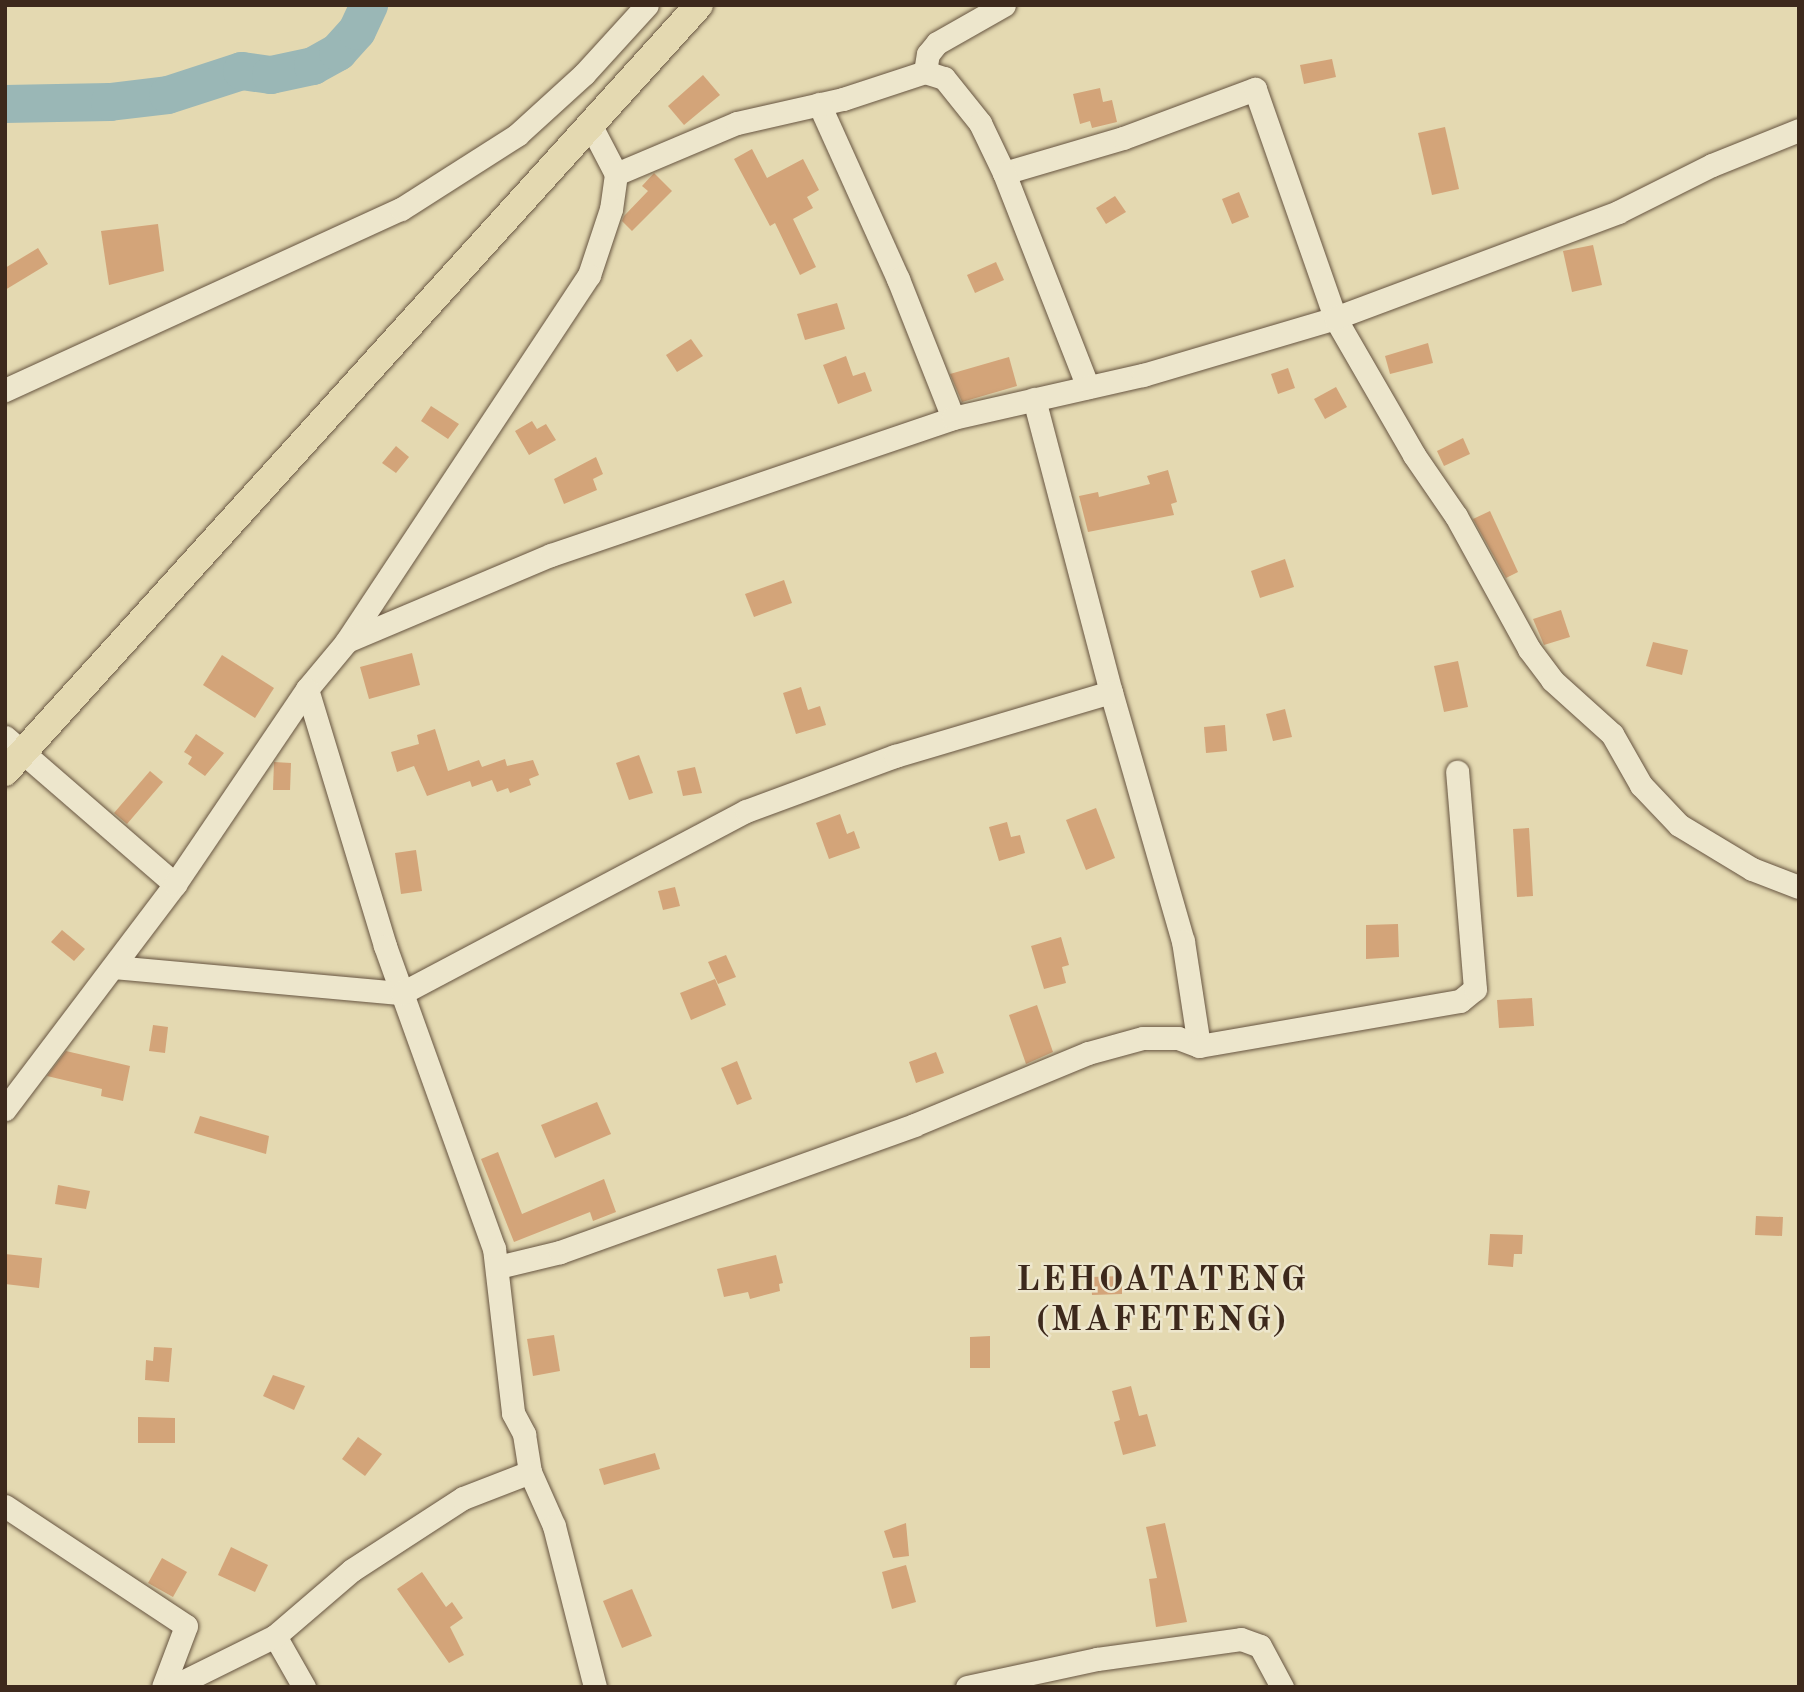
<!DOCTYPE html>
<style>
body{margin:0}
#map{position:relative;width:1804px;height:1692px;overflow:hidden;background:#e4d9b1;font-family:"Old Standard TT",serif}
div>[style]{position:absolute}
[style*='--x']{left:calc(var(--x)*1px);top:calc(var(--y)*1px);width:calc(var(--w)*1px);rotate:calc(var(--a)*1deg)}
.river>*{height:38px;margin:-19px;padding:0 19px;transform-origin:19px;border-radius:19px;background:#9ab7b6}
.building>*{inset:0;background:#d3a479}
.roads{filter:drop-shadow(0 0 2px #675541) drop-shadow(0 0 2px #675541)}
.minor>*{height:23px;margin:-11.5px;padding:0 11.5px;transform-origin:11.5px;border-radius:11.5px;background:#ede6cc}
.major>*{height:28px;margin:-14px;padding:0 14px;transform-origin:14px;border-radius:14px;background:#e4d9b1}
span{translate:-50% -50%;white-space:nowrap;text-align:center;line-height:1.15;-webkit-text-stroke:5px #ede6cc;paint-order:stroke}
.district-label{font-size:35px;color:#3d291c;font-weight:700;letter-spacing:2px}
.frame{position:absolute;inset:0;border:7px solid #3d291c;pointer-events:none}
</style>
<div id="map">
<div class="river">
<i style="--x:5;--y:104;--w:105;--a:-1.1"></i>
<i style="--x:110;--y:102;--w:58;--a:-6.9"></i>
<i style="--x:168;--y:95;--w:78;--a:-18"></i>
<i style="--x:242;--y:71;--w:29;--a:8"></i>
<i style="--x:271;--y:75;--w:43;--a:-12.1"></i>
<i style="--x:313;--y:66;--w:29;--a:-29"></i>
<i style="--x:338;--y:52;--w:28;--a:-48"></i>
<i style="--x:357;--y:31;--w:29;--a:-65"></i>
</div>
<div class="building">
<i style="clip-path:polygon(1332px 59px,1336px 77px,1304px 84px,1300px 65px)"></i>
<i style="clip-path:polygon(703px 75px,720px 95px,684px 125px,668px 106px)"></i>
<i style="clip-path:polygon(1100px 88px,1103px 102px,1112px 100px,1117px 122px,1092px 128px,1090px 121px,1080px 124px,1073px 94px)"></i>
<i style="clip-path:polygon(1445px 127px,1459px 189px,1432px 195px,1418px 133px)"></i>
<i style="clip-path:polygon(752px 149px,767px 178px,803px 159px,819px 190px,807px 197px,813px 208px,793px 219px,816px 267px,800px 275px,775px 223px,770px 226px,734px 159px)"></i>
<i style="clip-path:polygon(654px 173px,672px 191px,632px 231px,622px 221px,624px 216px,648px 191px,642px 186px)"></i>
<i style="clip-path:polygon(1239px 192px,1249px 217px,1232px 224px,1222px 199px)"></i>
<i style="clip-path:polygon(1115px 196px,1126px 212px,1106px 224px,1096px 208px)"></i>
<i style="clip-path:polygon(158px 224px,164px 271px,109px 285px,101px 231px)"></i>
<i style="clip-path:polygon(1593px 245px,1602px 285px,1572px 292px,1563px 251px)"></i>
<i style="clip-path:polygon(38px 248px,48px 264px,5px 290px,5px 268px)"></i>
<i style="clip-path:polygon(996px 262px,1004px 280px,975px 293px,967px 275px)"></i>
<i style="clip-path:polygon(837px 303px,845px 329px,805px 340px,797px 314px)"></i>
<i style="clip-path:polygon(691px 339px,703px 356px,677px 372px,666px 355px)"></i>
<i style="clip-path:polygon(1428px 343px,1433px 363px,1390px 374px,1385px 356px)"></i>
<i style="clip-path:polygon(846px 356px,853px 376px,865px 372px,872px 391px,838px 404px,823px 365px)"></i>
<i style="clip-path:polygon(1009px 357px,1017px 386px,962px 402px,950px 374px)"></i>
<i style="clip-path:polygon(1288px 368px,1295px 388px,1278px 394px,1271px 374px)"></i>
<i style="clip-path:polygon(1336px 387px,1347px 407px,1325px 419px,1314px 399px)"></i>
<i style="clip-path:polygon(431px 406px,459px 424px,448px 439px,421px 421px)"></i>
<i style="clip-path:polygon(532px 421px,537px 429px,546px 424px,556px 440px,529px 455px,515px 431px)"></i>
<i style="clip-path:polygon(1463px 438px,1470px 454px,1444px 466px,1437px 451px)"></i>
<i style="clip-path:polygon(396px 446px,409px 457px,396px 473px,382px 463px)"></i>
<i style="clip-path:polygon(596px 457px,603px 474px,593px 479px,597px 490px,564px 504px,554px 479px)"></i>
<i style="clip-path:polygon(1168px 470px,1177px 502px,1171px 504px,1174px 515px,1088px 532px,1079px 496px,1098px 492px,1099px 497px,1150px 484px,1147px 476px)"></i>
<i style="clip-path:polygon(1490px 511px,1518px 572px,1506px 578px,1473px 519px)"></i>
<i style="clip-path:polygon(1285px 559px,1294px 587px,1260px 598px,1251px 571px)"></i>
<i style="clip-path:polygon(784px 580px,792px 603px,754px 617px,745px 594px)"></i>
<i style="clip-path:polygon(1561px 610px,1570px 637px,1544px 645px,1533px 619px)"></i>
<i style="clip-path:polygon(1653px 642px,1688px 650px,1682px 675px,1646px 666px)"></i>
<i style="clip-path:polygon(412px 653px,420px 685px,369px 699px,360px 667px)"></i>
<i style="clip-path:polygon(222px 655px,274px 688px,255px 718px,203px 685px)"></i>
<i style="clip-path:polygon(1458px 661px,1468px 707px,1444px 712px,1434px 666px)"></i>
<i style="clip-path:polygon(801px 687px,808px 710px,820px 706px,826px 725px,796px 734px,783px 693px)"></i>
<i style="clip-path:polygon(1285px 709px,1292px 737px,1273px 741px,1266px 714px)"></i>
<i style="clip-path:polygon(1225px 725px,1227px 751px,1206px 753px,1204px 727px)"></i>
<i style="clip-path:polygon(435px 729px,448px 771px,479px 760px,482px 767px,505px 759px,507px 766px,533px 760px,539px 775px,529px 779px,531px 785px,510px 793px,508px 788px,497px 792px,492px 780px,472px 787px,470px 781px,427px 796px,414px 766px,397px 772px,391px 752px,419px 744px,417px 735px)"></i>
<i style="clip-path:polygon(196px 734px,224px 753px,205px 776px,188px 764px,192px 757px,184px 752px)"></i>
<i style="clip-path:polygon(639px 755px,653px 793px,629px 800px,616px 763px)"></i>
<i style="clip-path:polygon(274px 762px,291px 763px,290px 790px,273px 790px)"></i>
<i style="clip-path:polygon(695px 767px,702px 793px,683px 796px,677px 771px)"></i>
<i style="clip-path:polygon(150px 771px,163px 782px,127px 824px,114px 813px)"></i>
<i style="clip-path:polygon(1096px 808px,1115px 858px,1086px 870px,1066px 820px)"></i>
<i style="clip-path:polygon(840px 814px,847px 834px,854px 831px,860px 848px,829px 859px,816px 823px)"></i>
<i style="clip-path:polygon(1007px 822px,1011px 837px,1020px 835px,1025px 853px,999px 861px,989px 827px)"></i>
<i style="clip-path:polygon(1529px 828px,1533px 896px,1517px 897px,1513px 829px)"></i>
<i style="clip-path:polygon(416px 850px,422px 891px,401px 894px,395px 853px)"></i>
<i style="clip-path:polygon(675px 887px,680px 906px,663px 910px,658px 891px)"></i>
<i style="clip-path:polygon(1398px 924px,1399px 957px,1366px 959px,1366px 925px)"></i>
<i style="clip-path:polygon(62px 930px,85px 949px,74px 961px,51px 942px)"></i>
<i style="clip-path:polygon(1061px 937px,1069px 965px,1062px 967px,1066px 983px,1044px 989px,1031px 946px)"></i>
<i style="clip-path:polygon(726px 955px,736px 977px,718px 984px,708px 962px)"></i>
<i style="clip-path:polygon(715px 979px,726px 1005px,691px 1020px,680px 993px)"></i>
<i style="clip-path:polygon(1532px 998px,1534px 1026px,1499px 1028px,1497px 1000px)"></i>
<i style="clip-path:polygon(1037px 1005px,1053px 1052px,1026px 1064px,1009px 1015px)"></i>
<i style="clip-path:polygon(153px 1025px,168px 1027px,165px 1053px,149px 1051px)"></i>
<i style="clip-path:polygon(66px 1051px,130px 1066px,123px 1101px,101px 1096px,102px 1089px,47px 1076px)"></i>
<i style="clip-path:polygon(936px 1052px,944px 1073px,916px 1083px,909px 1062px)"></i>
<i style="clip-path:polygon(737px 1061px,752px 1099px,737px 1105px,721px 1068px)"></i>
<i style="clip-path:polygon(597px 1102px,611px 1134px,555px 1158px,541px 1125px)"></i>
<i style="clip-path:polygon(200px 1116px,269px 1136px,266px 1154px,194px 1133px)"></i>
<i style="clip-path:polygon(498px 1152px,522px 1214px,604px 1179px,616px 1212px,593px 1221px,590px 1212px,514px 1242px,481px 1159px)"></i>
<i style="clip-path:polygon(58px 1185px,90px 1191px,86px 1209px,55px 1204px)"></i>
<i style="clip-path:polygon(1756px 1216px,1783px 1217px,1782px 1236px,1755px 1235px)"></i>
<i style="clip-path:polygon(1490px 1234px,1523px 1235px,1522px 1254px,1514px 1254px,1513px 1267px,1488px 1265px)"></i>
<i style="clip-path:polygon(5px 1254px,42px 1258px,39px 1288px,5px 1284px)"></i>
<i style="clip-path:polygon(776px 1255px,783px 1283px,779px 1284px,780px 1291px,750px 1299px,748px 1292px,724px 1297px,717px 1269px)"></i>
<i style="clip-path:polygon(1122px 1276px,1122px 1294px,1092px 1295px,1091px 1277px)"></i>
<i style="clip-path:polygon(554px 1335px,560px 1371px,533px 1376px,527px 1339px)"></i>
<i style="clip-path:polygon(990px 1336px,990px 1368px,970px 1368px,970px 1337px)"></i>
<i style="clip-path:polygon(154px 1347px,172px 1348px,169px 1382px,145px 1380px,146px 1360px,153px 1361px)"></i>
<i style="clip-path:polygon(273px 1375px,305px 1386px,294px 1410px,263px 1396px)"></i>
<i style="clip-path:polygon(1131px 1386px,1139px 1416px,1147px 1414px,1156px 1446px,1123px 1455px,1114px 1422px,1120px 1420px,1112px 1391px)"></i>
<i style="clip-path:polygon(138px 1417px,175px 1418px,175px 1443px,138px 1443px)"></i>
<i style="clip-path:polygon(358px 1437px,382px 1454px,365px 1476px,342px 1459px)"></i>
<i style="clip-path:polygon(655px 1453px,660px 1469px,604px 1485px,599px 1469px)"></i>
<i style="clip-path:polygon(906px 1523px,909px 1556px,893px 1558px,884px 1531px)"></i>
<i style="clip-path:polygon(1165px 1523px,1187px 1622px,1156px 1627px,1149px 1579px,1157px 1578px,1146px 1527px)"></i>
<i style="clip-path:polygon(231px 1547px,268px 1565px,255px 1592px,218px 1575px)"></i>
<i style="clip-path:polygon(162px 1558px,187px 1572px,173px 1597px,148px 1583px)"></i>
<i style="clip-path:polygon(906px 1565px,916px 1602px,892px 1609px,882px 1572px)"></i>
<i style="clip-path:polygon(422px 1572px,446px 1607px,452px 1602px,463px 1618px,450px 1627px,464px 1655px,449px 1663px,397px 1589px)"></i>
<i style="clip-path:polygon(632px 1589px,652px 1636px,622px 1648px,603px 1601px)"></i>
</div>
<div class="roads">
<div class="minor">
<i style="--x:925;--y:72;--w:18;--a:-81"></i>
<i style="--x:928;--y:54;--w:14;--a:-51"></i>
<i style="--x:937;--y:43;--w:77;--a:-29.6"></i>
<i style="--x:819;--y:104;--w:192;--a:65.7"></i>
<i style="--x:898;--y:279;--w:149;--a:68.4"></i>
<i style="--x:591;--y:126;--w:54;--a:62.5"></i>
<i style="--x:616;--y:174;--w:35;--a:98"></i>
<i style="--x:611;--y:209;--w:70;--a:108.4"></i>
<i style="--x:589;--y:275;--w:439;--a:123.5"></i>
<i style="--x:347;--y:641;--w:62;--a:129.8"></i>
<i style="--x:307;--y:689;--w:269;--a:73.1"></i>
<i style="--x:385;--y:946;--w:321;--a:70.2"></i>
<i style="--x:494;--y:1248;--w:166;--a:83.4"></i>
<i style="--x:513;--y:1413;--w:24;--a:62"></i>
<i style="--x:524;--y:1434;--w:38;--a:81"></i>
<i style="--x:530;--y:1472;--w:59;--a:66"></i>
<i style="--x:554;--y:1526;--w:166;--a:75.7"></i>
<i style="--x:1004;--y:173;--w:124;--a:-16.4"></i>
<i style="--x:1123;--y:138;--w:141;--a:-20.4"></i>
<i style="--x:1255;--y:89;--w:243;--a:70.7"></i>
<i style="--x:1335;--y:318;--w:158;--a:60"></i>
<i style="--x:1414;--y:455;--w:74;--a:55.5"></i>
<i style="--x:1456;--y:516;--w:152;--a:61.2"></i>
<i style="--x:1529;--y:649;--w:39;--a:53"></i>
<i style="--x:1552;--y:680;--w:81;--a:42"></i>
<i style="--x:1612;--y:734;--w:59;--a:60.4"></i>
<i style="--x:1641;--y:785;--w:55;--a:46.5"></i>
<i style="--x:1679;--y:825;--w:85;--a:31.1"></i>
<i style="--x:1752;--y:869;--w:50;--a:21"></i>
<i style="--x:616;--y:174;--w:131;--a:-22.9"></i>
<i style="--x:737;--y:123;--w:109;--a:-12.8"></i>
<i style="--x:843;--y:99;--w:86;--a:-18.2"></i>
<i style="--x:925;--y:72;--w:20;--a:18"></i>
<i style="--x:944;--y:78;--w:58;--a:51.3"></i>
<i style="--x:980;--y:123;--w:55;--a:64.4"></i>
<i style="--x:1004;--y:173;--w:230;--a:68.6"></i>
<i style="--x:5;--y:390;--w:435;--a:-24.6"></i>
<i style="--x:401;--y:209;--w:138;--a:-32.5"></i>
<i style="--x:517;--y:135;--w:91;--a:-42.3"></i>
<i style="--x:584;--y:74;--w:93;--a:-47.6"></i>
<i style="--x:1034;--y:399;--w:303;--a:75.3"></i>
<i style="--x:1111;--y:692;--w:259;--a:73.9"></i>
<i style="--x:1183;--y:941;--w:106;--a:81.3"></i>
<i style="--x:347;--y:641;--w:221;--a:-22.9"></i>
<i style="--x:551;--y:555;--w:425;--a:-18.8"></i>
<i style="--x:953;--y:418;--w:195;--a:-12.8"></i>
<i style="--x:1143;--y:375;--w:200;--a:-16.5"></i>
<i style="--x:1335;--y:318;--w:302;--a:-20.5"></i>
<i style="--x:1618;--y:212;--w:105;--a:-26.6"></i>
<i style="--x:1712;--y:165;--w:94;--a:-21.9"></i>
<i style="--x:5;--y:737;--w:225;--a:40.9"></i>
<i style="--x:114;--y:967;--w:289;--a:5.2"></i>
<i style="--x:402;--y:993;--w:389;--a:-27.9"></i>
<i style="--x:746;--y:811;--w:159;--a:-20.3"></i>
<i style="--x:895;--y:756;--w:225;--a:-16.5"></i>
<i style="--x:5;--y:1109;--w:282;--a:-52.9"></i>
<i style="--x:175;--y:884;--w:235;--a:-55.9"></i>
<i style="--x:498;--y:1267;--w:64;--a:-13.6"></i>
<i style="--x:560;--y:1252;--w:376;--a:-19.7"></i>
<i style="--x:914;--y:1125;--w:188;--a:-22.5"></i>
<i style="--x:1088;--y:1053;--w:57;--a:-15.3"></i>
<i style="--x:1143;--y:1038;--w:35;--a:0"></i>
<i style="--x:1178;--y:1038;--w:22;--a:21"></i>
<i style="--x:1199;--y:1046;--w:265;--a:-9.8"></i>
<i style="--x:1460;--y:1001;--w:19;--a:-39"></i>
<i style="--x:1475;--y:989;--w:218;--a:-94.7"></i>
<i style="--x:5;--y:1506;--w:217;--a:33.5"></i>
<i style="--x:186;--y:1626;--w:65;--a:110.7"></i>
<i style="--x:275;--y:1636;--w:59;--a:60.4"></i>
<i style="--x:172;--y:1687;--w:115;--a:-26.3"></i>
<i style="--x:275;--y:1636;--w:101;--a:-40.6"></i>
<i style="--x:352;--y:1570;--w:132;--a:-33"></i>
<i style="--x:463;--y:1498;--w:72;--a:-21.2"></i>
<i style="--x:967;--y:1687;--w:133;--a:-12.2"></i>
<i style="--x:1097;--y:1659;--w:145;--a:-7.9"></i>
<i style="--x:1241;--y:1639;--w:20;--a:20"></i>
<i style="--x:1260;--y:1646;--w:47;--a:61.8"></i>
</div>
<div class="major">
<i style="--x:5;--y:772;--w:1034;--a:-47.86"></i>
</div>
</div>
<div class="district-label">
<span style="left:1162px;top:1301px">LEHOATATENG<br>(MAFETENG)</span>
</div>
<div class="frame"></div>
</div>
